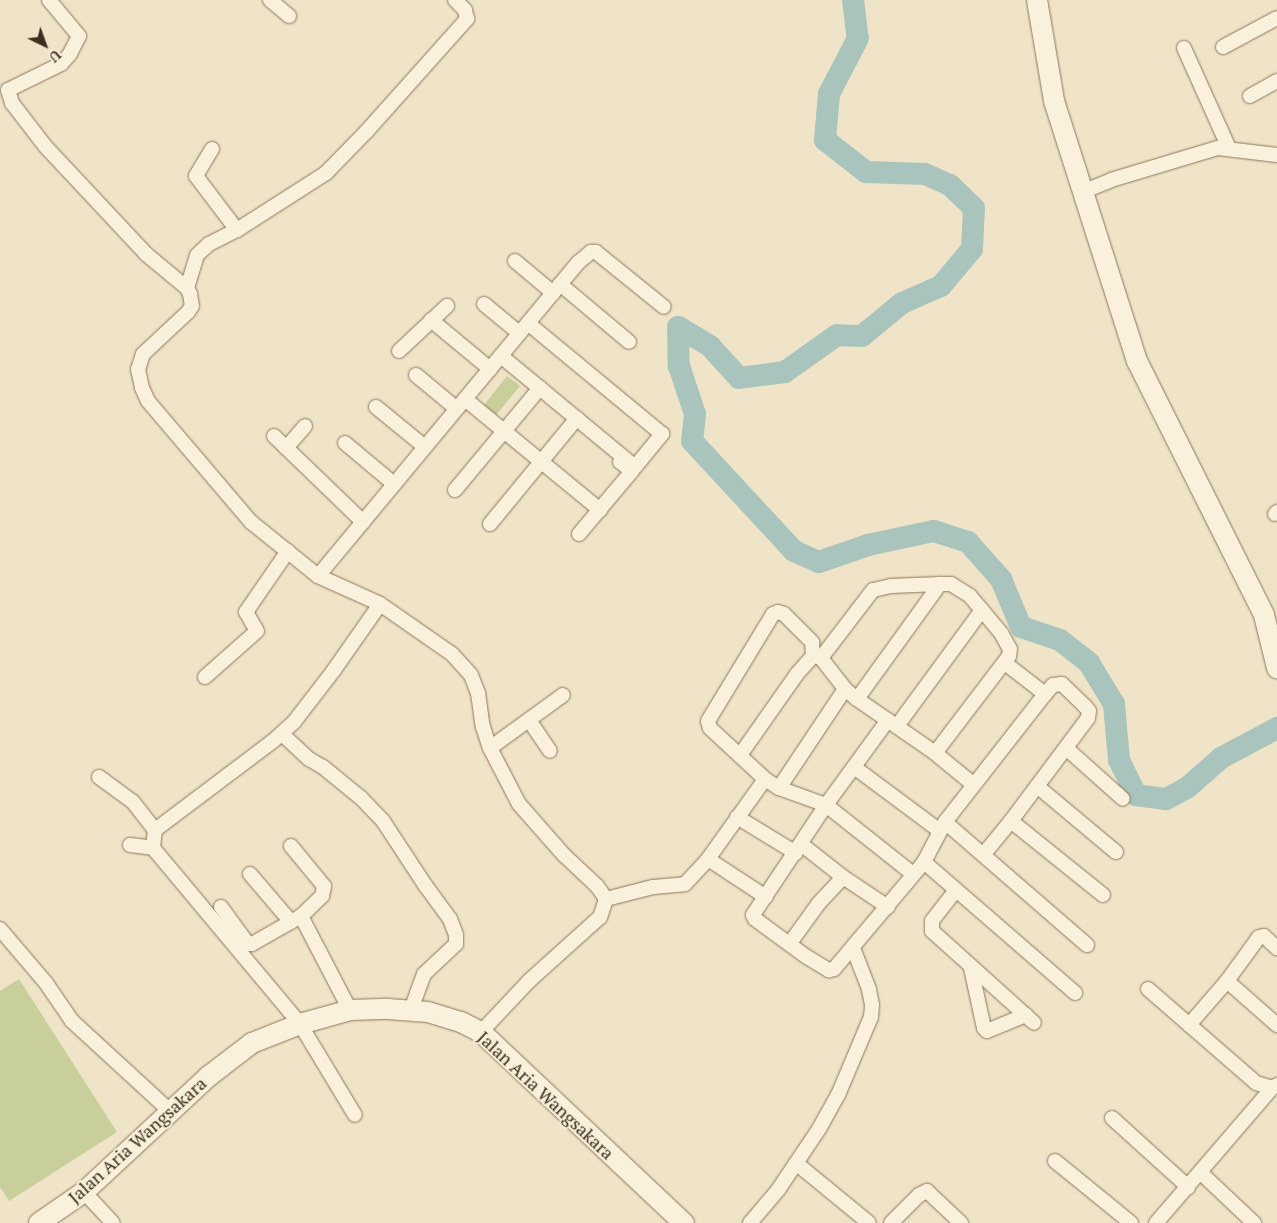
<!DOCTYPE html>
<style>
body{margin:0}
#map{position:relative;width:1277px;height:1223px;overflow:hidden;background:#f0e4c8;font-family:"PT Serif",serif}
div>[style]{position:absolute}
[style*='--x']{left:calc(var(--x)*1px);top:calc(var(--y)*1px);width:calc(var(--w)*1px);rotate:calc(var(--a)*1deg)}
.green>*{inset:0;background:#c9cf9b}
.river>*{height:22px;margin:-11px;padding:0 11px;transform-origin:11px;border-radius:11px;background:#a9c4bc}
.roads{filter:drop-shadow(0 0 1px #8d765c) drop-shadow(0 0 1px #8d765c)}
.street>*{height:14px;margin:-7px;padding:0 7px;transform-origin:7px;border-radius:7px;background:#faf1dc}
.secondary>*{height:20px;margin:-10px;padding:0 10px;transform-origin:10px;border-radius:10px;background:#faf1dc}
span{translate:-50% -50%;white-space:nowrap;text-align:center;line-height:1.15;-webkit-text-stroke:4px #f7eed8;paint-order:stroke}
.street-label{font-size:18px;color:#3d2e20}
.north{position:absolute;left:20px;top:20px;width:50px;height:50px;-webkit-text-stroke:4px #f7eed8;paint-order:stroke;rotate:138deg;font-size:14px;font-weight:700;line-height:20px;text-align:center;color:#3d2e20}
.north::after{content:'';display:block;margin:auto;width:18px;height:22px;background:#3d2e20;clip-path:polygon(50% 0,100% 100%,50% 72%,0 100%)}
</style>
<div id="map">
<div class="green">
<i style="clip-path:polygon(507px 376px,520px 386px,496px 415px,484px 405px)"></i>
<i style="clip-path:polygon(19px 979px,117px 1132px,9px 1201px,0 1187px,0 991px)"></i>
</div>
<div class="river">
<i style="--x:853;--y:0;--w:38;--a:83"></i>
<i style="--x:858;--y:38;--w:63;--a:117.4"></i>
<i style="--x:829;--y:94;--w:46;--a:95"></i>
<i style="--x:825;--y:140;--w:52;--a:38"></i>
<i style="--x:866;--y:172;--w:59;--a:1.9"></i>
<i style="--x:925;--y:174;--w:27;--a:24"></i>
<i style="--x:950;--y:185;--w:33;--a:44"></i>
<i style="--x:974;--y:208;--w:41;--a:92.8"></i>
<i style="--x:972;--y:249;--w:48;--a:130"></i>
<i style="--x:941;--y:286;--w:43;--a:156.4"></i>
<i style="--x:902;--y:303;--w:52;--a:140.5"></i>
<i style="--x:862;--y:336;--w:25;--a:-178"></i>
<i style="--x:837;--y:335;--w:64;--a:144.6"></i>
<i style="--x:785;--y:372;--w:46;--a:172.6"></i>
<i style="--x:739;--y:378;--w:43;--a:-132.2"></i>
<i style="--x:710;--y:346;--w:37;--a:-149"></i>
<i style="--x:678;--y:327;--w:39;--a:89"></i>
<i style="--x:679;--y:366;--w:51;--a:71.6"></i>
<i style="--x:695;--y:414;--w:27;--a:96"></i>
<i style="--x:692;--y:441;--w:150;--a:47.2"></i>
<i style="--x:794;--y:551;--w:27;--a:24"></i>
<i style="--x:819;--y:562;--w:52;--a:-19.1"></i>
<i style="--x:868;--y:545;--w:67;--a:-12"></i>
<i style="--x:934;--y:531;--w:36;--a:18"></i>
<i style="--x:968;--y:542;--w:50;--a:48.3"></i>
<i style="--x:1001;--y:579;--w:52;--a:67.4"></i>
<i style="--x:1021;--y:627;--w:41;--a:18.4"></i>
<i style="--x:1060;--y:640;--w:37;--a:38"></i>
<i style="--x:1089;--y:663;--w:48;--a:58.6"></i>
<i style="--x:1114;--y:704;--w:56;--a:84.9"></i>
<i style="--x:1119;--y:760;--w:39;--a:64"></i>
<i style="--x:1136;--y:795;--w:30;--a:8"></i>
<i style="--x:1166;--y:799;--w:24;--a:-28"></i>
<i style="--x:1187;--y:788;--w:45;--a:-41.4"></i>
<i style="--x:1221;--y:758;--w:64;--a:-28.2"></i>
</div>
<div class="roads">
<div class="street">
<i style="--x:49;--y:0;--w:47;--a:50.2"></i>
<i style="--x:79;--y:36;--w:20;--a:117"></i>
<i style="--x:70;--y:54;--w:13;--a:132"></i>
<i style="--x:61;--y:64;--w:59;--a:153.9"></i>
<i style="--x:8;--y:90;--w:14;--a:73"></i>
<i style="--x:12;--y:103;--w:54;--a:52.5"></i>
<i style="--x:45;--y:146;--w:148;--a:46.9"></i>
<i style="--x:146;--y:254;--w:53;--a:39.7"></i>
<i style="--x:187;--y:288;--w:7;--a:63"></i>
<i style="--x:190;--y:294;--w:12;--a:81"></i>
<i style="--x:192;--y:306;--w:7;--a:124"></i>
<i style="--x:188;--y:312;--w:62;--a:137"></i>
<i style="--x:143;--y:354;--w:16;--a:108"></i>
<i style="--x:138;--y:369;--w:19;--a:78"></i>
<i style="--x:142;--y:388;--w:14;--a:65"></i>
<i style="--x:148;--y:401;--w:159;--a:49.6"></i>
<i style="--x:251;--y:522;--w:86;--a:38.9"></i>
<i style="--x:318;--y:576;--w:68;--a:24.3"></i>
<i style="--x:380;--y:604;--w:88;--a:34.8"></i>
<i style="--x:452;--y:654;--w:28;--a:48"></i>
<i style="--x:471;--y:675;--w:19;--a:69"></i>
<i style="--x:478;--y:693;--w:34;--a:82"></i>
<i style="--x:483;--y:727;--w:22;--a:72"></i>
<i style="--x:490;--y:748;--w:63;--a:62.6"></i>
<i style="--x:519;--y:804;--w:68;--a:48.6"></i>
<i style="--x:564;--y:855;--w:45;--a:43.2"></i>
<i style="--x:597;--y:886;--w:16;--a:55"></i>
<i style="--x:606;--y:899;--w:19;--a:108"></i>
<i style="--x:600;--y:917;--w:96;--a:138"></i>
<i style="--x:529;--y:981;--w:70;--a:133.3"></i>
<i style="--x:270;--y:0;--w:25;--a:40"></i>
<i style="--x:1223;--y:47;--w:61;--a:-28.2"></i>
<i style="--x:1184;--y:48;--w:110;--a:65.8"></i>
<i style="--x:1250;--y:96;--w:31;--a:-29"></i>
<i style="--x:212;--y:149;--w:31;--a:121"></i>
<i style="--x:196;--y:176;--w:68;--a:52.8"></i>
<i style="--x:1082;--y:192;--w:31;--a:-22"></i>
<i style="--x:1111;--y:180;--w:112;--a:-16.7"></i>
<i style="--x:1218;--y:148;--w:59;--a:6.8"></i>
<i style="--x:515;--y:261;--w:50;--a:40.1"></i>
<i style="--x:560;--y:284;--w:90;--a:40"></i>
<i style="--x:187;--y:288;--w:34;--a:-73"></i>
<i style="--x:197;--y:255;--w:16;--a:-43"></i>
<i style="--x:209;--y:244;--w:31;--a:-27"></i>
<i style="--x:237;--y:230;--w:106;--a:-32.6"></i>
<i style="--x:326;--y:173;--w:57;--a:-45.7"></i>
<i style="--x:366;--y:132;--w:152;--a:-48.2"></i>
<i style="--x:467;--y:19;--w:9;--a:-103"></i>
<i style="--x:465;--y:10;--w:14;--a:-135"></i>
<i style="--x:484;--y:304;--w:45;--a:39.6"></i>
<i style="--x:431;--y:320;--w:77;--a:39.7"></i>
<i style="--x:399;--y:351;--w:66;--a:-43.2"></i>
<i style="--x:501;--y:356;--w:174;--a:39.6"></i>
<i style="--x:635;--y:467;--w:43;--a:-50.7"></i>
<i style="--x:662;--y:434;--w:174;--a:-140.4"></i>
<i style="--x:416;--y:375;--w:53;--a:39.7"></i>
<i style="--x:465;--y:399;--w:175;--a:39.4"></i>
<i style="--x:376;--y:407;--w:63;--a:39.2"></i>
<i style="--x:274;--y:436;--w:124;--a:44"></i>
<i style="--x:345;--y:443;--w:64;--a:39.9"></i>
<i style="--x:286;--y:448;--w:29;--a:-49"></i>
<i style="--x:455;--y:490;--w:133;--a:-50.2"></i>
<i style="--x:1275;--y:514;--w:3;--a:-45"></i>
<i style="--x:490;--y:524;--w:137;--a:-50.6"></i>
<i style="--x:579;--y:534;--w:82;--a:-49.9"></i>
<i style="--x:632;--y:471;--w:15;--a:-143"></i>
<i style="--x:318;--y:576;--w:408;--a:-50.3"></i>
<i style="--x:579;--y:262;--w:16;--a:-40"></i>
<i style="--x:591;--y:252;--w:5;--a:0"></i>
<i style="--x:596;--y:252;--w:87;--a:39"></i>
<i style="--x:940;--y:584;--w:49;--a:177.7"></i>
<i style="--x:891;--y:586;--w:18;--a:167"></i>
<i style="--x:873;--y:590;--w:86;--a:127.4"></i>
<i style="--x:821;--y:658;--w:39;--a:52"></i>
<i style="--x:845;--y:689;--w:16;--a:40"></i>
<i style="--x:857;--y:699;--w:95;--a:34.7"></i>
<i style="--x:935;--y:753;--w:50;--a:39.4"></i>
<i style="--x:1005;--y:663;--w:51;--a:37.8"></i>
<i style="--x:205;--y:677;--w:69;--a:-41.5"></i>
<i style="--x:257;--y:631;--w:22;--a:-120"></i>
<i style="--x:246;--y:612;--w:74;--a:-55.5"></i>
<i style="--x:857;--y:699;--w:142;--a:-54.2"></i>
<i style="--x:940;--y:584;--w:11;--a:0"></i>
<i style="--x:951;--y:584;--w:22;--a:32"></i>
<i style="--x:970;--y:596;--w:48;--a:50"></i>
<i style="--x:1001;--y:633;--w:18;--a:61"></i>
<i style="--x:1010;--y:649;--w:7;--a:98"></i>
<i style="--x:1009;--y:656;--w:122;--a:127.3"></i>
<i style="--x:529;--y:720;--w:37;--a:56"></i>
<i style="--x:897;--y:726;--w:144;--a:-53.8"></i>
<i style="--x:282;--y:734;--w:37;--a:43"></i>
<i style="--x:309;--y:759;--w:16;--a:30"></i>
<i style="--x:323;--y:767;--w:49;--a:39.2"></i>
<i style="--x:361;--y:798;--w:32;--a:46"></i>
<i style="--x:383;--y:821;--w:77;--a:56.7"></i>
<i style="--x:425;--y:885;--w:42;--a:53.7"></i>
<i style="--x:450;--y:919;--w:17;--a:69"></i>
<i style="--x:456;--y:935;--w:9;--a:90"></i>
<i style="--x:456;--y:944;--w:44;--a:136.8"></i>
<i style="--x:424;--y:974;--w:38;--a:110"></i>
<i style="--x:490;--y:748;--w:90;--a:-36"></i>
<i style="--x:1066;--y:748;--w:76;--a:41.8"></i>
<i style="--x:854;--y:767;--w:107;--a:36.7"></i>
<i style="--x:99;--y:777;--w:42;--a:36.3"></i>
<i style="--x:133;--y:802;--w:36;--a:52"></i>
<i style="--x:765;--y:779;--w:17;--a:33"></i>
<i style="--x:779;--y:788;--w:50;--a:19.9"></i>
<i style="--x:826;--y:805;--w:105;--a:-53.9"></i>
<i style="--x:1037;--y:786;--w:103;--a:39.9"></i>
<i style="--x:779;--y:788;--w:119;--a:-56.3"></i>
<i style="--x:737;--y:817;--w:69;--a:31.4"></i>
<i style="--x:1011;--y:821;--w:118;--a:38.8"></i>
<i style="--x:945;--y:822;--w:188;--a:40.9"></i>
<i style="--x:801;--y:844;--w:53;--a:38.2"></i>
<i style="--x:843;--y:877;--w:54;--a:33.7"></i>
<i style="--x:130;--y:845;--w:23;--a:7"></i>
<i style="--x:153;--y:848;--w:18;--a:-84"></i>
<i style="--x:155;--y:830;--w:148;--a:-37"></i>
<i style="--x:273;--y:741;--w:28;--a:-42"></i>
<i style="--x:294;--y:722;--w:66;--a:-52.4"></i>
<i style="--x:334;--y:670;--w:80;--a:-55.1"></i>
<i style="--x:291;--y:846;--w:52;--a:50.5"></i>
<i style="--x:324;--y:886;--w:10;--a:101"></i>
<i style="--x:322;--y:896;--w:29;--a:136"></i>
<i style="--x:301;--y:916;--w:106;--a:62.5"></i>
<i style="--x:153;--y:848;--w:229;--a:50.1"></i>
<i style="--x:300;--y:1024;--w:106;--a:58.9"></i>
<i style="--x:708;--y:859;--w:69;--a:33.2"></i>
<i style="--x:924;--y:862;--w:200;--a:40.9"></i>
<i style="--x:250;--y:874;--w:63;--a:49.5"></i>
<i style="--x:913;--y:874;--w:111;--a:-141.6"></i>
<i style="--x:826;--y:805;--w:132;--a:123.6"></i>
<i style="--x:753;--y:915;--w:4;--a:63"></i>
<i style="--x:755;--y:919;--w:64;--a:36.2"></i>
<i style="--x:807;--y:957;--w:26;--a:31"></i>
<i style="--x:829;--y:970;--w:5;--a:-11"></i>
<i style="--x:834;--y:969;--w:140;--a:-49.9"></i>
<i style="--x:924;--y:862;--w:45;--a:-62.3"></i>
<i style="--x:945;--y:822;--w:162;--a:-52"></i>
<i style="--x:1045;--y:694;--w:12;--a:-48"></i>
<i style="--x:1053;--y:685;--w:9;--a:-6"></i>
<i style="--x:1062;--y:684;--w:32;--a:44"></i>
<i style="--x:1085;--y:706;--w:6;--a:51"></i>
<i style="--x:1089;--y:711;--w:7;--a:98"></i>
<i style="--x:1088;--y:718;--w:129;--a:126.8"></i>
<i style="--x:1011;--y:821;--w:44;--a:129.5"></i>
<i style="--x:956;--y:890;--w:39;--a:128"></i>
<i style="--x:932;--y:921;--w:10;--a:90"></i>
<i style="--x:932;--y:931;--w:137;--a:42"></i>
<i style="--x:606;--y:899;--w:49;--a:-14.3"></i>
<i style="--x:653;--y:887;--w:32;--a:-5"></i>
<i style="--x:685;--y:884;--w:34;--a:-47"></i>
<i style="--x:708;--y:859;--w:98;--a:-54.5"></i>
<i style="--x:765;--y:779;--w:75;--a:-137.2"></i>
<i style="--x:710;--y:728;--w:7;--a:-106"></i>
<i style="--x:708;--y:721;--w:125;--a:-58.7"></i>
<i style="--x:773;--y:614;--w:5;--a:-22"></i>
<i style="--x:778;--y:612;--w:6;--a:18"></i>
<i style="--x:784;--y:614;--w:40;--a:45"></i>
<i style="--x:812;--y:642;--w:14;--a:86"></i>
<i style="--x:813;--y:656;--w:24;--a:132"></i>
<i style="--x:797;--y:674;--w:99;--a:125.1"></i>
<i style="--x:221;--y:907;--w:46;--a:53.9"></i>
<i style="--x:248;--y:944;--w:4;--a:0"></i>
<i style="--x:252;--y:944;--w:56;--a:-29.7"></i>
<i style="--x:0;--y:929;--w:71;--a:49.6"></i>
<i style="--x:46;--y:983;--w:46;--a:55.6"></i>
<i style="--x:72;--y:1021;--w:133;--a:42.6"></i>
<i style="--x:790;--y:943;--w:49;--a:-54.1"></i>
<i style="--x:819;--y:903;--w:35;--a:-47"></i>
<i style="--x:971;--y:968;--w:61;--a:77.8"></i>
<i style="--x:984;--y:1028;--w:4;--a:45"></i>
<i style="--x:987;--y:1031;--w:42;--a:-22.3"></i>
<i style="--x:1227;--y:981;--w:67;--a:41.3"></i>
<i style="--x:1148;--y:989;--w:143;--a:41"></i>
<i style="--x:1256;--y:1083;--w:17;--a:17"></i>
<i style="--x:1189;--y:1025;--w:58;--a:-49.2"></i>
<i style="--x:1227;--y:981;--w:54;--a:-54"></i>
<i style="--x:1259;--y:937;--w:5;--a:-11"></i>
<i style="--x:1264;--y:936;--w:18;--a:43"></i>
<i style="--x:1112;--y:1118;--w:103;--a:42.2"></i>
<i style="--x:1055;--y:1161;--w:98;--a:39.2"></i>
<i style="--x:796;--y:1163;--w:94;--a:39.4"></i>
<i style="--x:1201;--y:1173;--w:73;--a:43.3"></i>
<i style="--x:84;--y:1192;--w:42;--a:46.9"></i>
<i style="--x:750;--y:1223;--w:43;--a:-49.7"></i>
<i style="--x:778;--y:1190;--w:73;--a:-56.1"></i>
<i style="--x:819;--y:1129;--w:39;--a:-61"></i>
<i style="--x:838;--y:1095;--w:85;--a:-67.1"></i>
<i style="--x:871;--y:1017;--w:12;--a:-85"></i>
<i style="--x:872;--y:1005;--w:16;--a:-101"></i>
<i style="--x:869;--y:989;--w:44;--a:-111.3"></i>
<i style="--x:891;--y:1223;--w:40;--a:-45"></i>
<i style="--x:919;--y:1195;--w:9;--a:-27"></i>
<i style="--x:927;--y:1191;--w:47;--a:43.3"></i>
<i style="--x:1156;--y:1223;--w:178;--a:-49.3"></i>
<i style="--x:1272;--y:1088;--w:6;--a:-31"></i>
</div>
<div class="secondary">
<i style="--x:1037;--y:0;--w:102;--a:80.4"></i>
<i style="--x:1054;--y:101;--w:273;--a:72.3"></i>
<i style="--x:1137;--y:361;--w:284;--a:63.4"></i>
<i style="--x:1264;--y:615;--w:55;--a:76.2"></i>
<i style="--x:39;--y:1223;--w:55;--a:-34.6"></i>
<i style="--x:84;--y:1192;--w:171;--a:-42.9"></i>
<i style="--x:209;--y:1076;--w:54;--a:-37.5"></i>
<i style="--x:252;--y:1043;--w:52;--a:-21.6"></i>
<i style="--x:300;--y:1024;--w:52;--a:-15.6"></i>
<i style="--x:350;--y:1010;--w:38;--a:-2"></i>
<i style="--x:388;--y:1009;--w:40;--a:4.3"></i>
<i style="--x:428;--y:1012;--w:34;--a:17"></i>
<i style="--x:461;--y:1022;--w:22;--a:27"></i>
<i style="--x:481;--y:1032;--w:279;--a:43.3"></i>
</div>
</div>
<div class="street-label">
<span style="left:546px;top:1095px;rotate:43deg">Jalan Aria Wangsakara</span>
<span style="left:137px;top:1140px;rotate:-42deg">Jalan Aria Wangsakara</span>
</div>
<div class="north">U</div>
</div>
